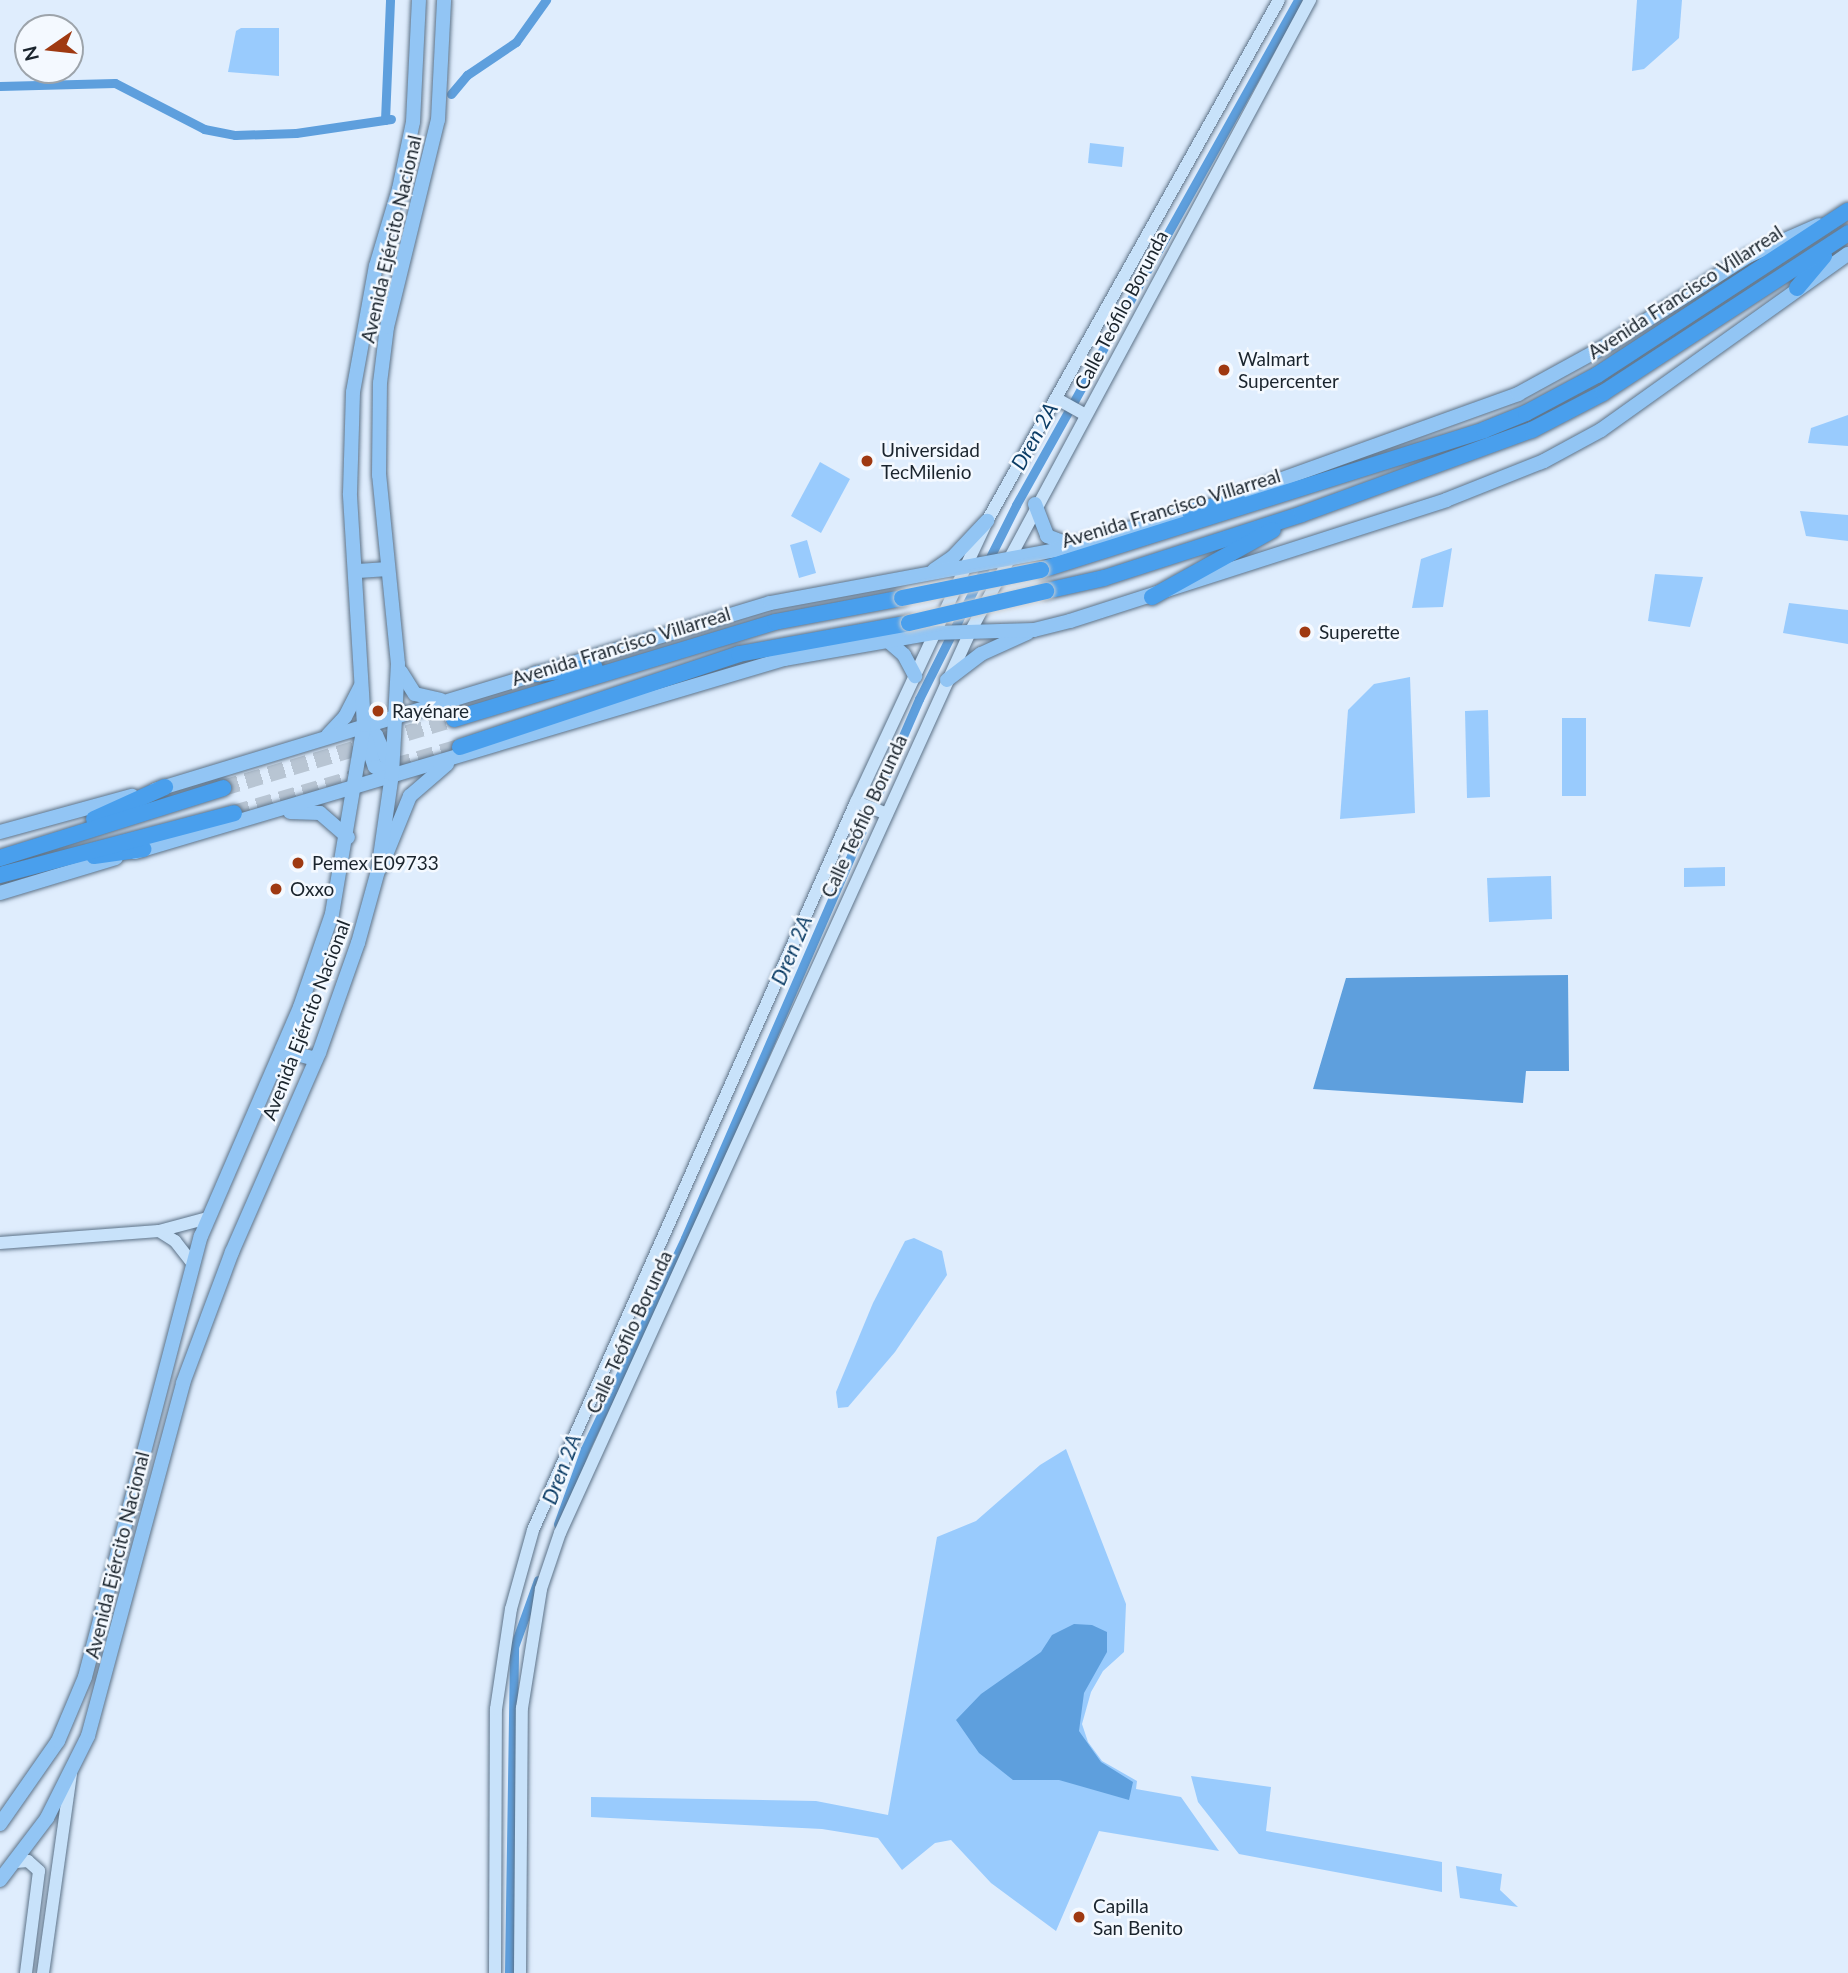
<!DOCTYPE html>
<meta charset="utf-8">
<style>
body{margin:0}
#map{position:relative;width:1848px;height:1973px;overflow:hidden;background:#dfedfd;font-family:Lato,sans-serif}
div>[style]{position:absolute}
[style*='--x']{left:calc(var(--x)*1px);top:calc(var(--y)*1px);width:calc(var(--w)*1px);rotate:calc(var(--a)*1deg)}
.green>*{inset:0;background:#99cbfd}
.water>*{inset:0;background:#5e9fdd}
.canal>*{height:9px;margin:-4.5px;padding:0 4.5px;transform-origin:4.5px;border-radius:4.5px;background:#5e9fdd}
.highway-tunnel>*{height:16px;margin-top:-8px;transform-origin:0;background:repeating-linear-gradient(90deg,#b8c5d3 0 16px,transparent 0 24px)}
.roads{filter:drop-shadow(0 0 2px #5c7288) drop-shadow(0 0 2px #5c7288)}
.secondary>*{height:12px;margin:-6px;padding:0 6px;transform-origin:6px;border-radius:6px;background:#c8e2fa}
.primary>*{height:14px;margin:-7px;padding:0 7px;transform-origin:7px;border-radius:7px;background:#92c5f4}
.highway>*{height:16px;margin:-8px;padding:0 8px;transform-origin:8px;border-radius:8px;background:#499fed}
.bridges{filter:drop-shadow(0 0 2px #cdcfd1) drop-shadow(0 0 2px #cdcfd1)}
.highway-bridge>*{height:16px;margin:-8px;padding:0 8px;transform-origin:8px;border-radius:8px;background:#499fed}
.dots>*{width:19px;height:19px;translate:-50% -50%;box-sizing:border-box;border:4px solid #f4f9ff;border-radius:50%}
span{translate:-50% -50%;white-space:nowrap;text-align:center;line-height:1.15;-webkit-text-stroke:5px #f4f9ff;paint-order:stroke}
.street-label{font-size:19px;color:#1a242d}
.poi-label{font-size:19px;color:#1a242d}
.left{translate:0 -50%;text-align:left}
.water-label{font-size:21px;color:#0c3d66;font-style:italic}
.north{position:absolute;left:14px;top:14px;width:70px;height:70px;box-sizing:border-box;background:#f4f9ff;border:2px solid #9da4ab;border-radius:50%;rotate:256deg;font-size:19px;font-weight:700;line-height:28px;text-align:center;color:#1a242d}
.north::after{content:'';display:block;margin:auto;width:24px;height:32px;background:#9f3911;clip-path:polygon(50% 0,100% 100%,50% 72%,0 100%)}
</style>
<div id="map">
<div class="green">
<i style="clip-path:polygon(1637px 0,1682px 0,1679px 38px,1644px 69px,1632px 71px)"></i>
<i style="clip-path:polygon(241px 28px,279px 28px,279px 76px,228px 72px,236px 31px)"></i>
<i style="clip-path:polygon(1090px 143px,1124px 147px,1122px 167px,1088px 163px)"></i>
<i style="clip-path:polygon(1848px 415px,1848px 446px,1808px 443px,1811px 428px)"></i>
<i style="clip-path:polygon(820px 462px,850px 479px,821px 533px,791px 516px)"></i>
<i style="clip-path:polygon(1800px 511px,1848px 515px,1848px 541px,1806px 536px)"></i>
<i style="clip-path:polygon(807px 540px,816px 573px,799px 578px,790px 545px)"></i>
<i style="clip-path:polygon(1452px 548px,1443px 607px,1412px 608px,1421px 559px)"></i>
<i style="clip-path:polygon(1655px 574px,1703px 577px,1690px 627px,1648px 621px)"></i>
<i style="clip-path:polygon(1789px 603px,1848px 610px,1848px 644px,1783px 633px)"></i>
<i style="clip-path:polygon(1410px 677px,1415px 813px,1340px 819px,1348px 710px,1374px 684px)"></i>
<i style="clip-path:polygon(1488px 710px,1490px 797px,1467px 798px,1465px 711px)"></i>
<i style="clip-path:polygon(1562px 718px,1586px 718px,1586px 796px,1562px 796px)"></i>
<i style="clip-path:polygon(1725px 867px,1725px 886px,1684px 887px,1684px 868px)"></i>
<i style="clip-path:polygon(1551px 876px,1552px 919px,1489px 922px,1487px 878px)"></i>
<i style="clip-path:polygon(914px 1238px,942px 1251px,947px 1275px,895px 1352px,848px 1407px,838px 1408px,836px 1392px,873px 1303px,905px 1241px)"></i>
<i style="clip-path:polygon(1066px 1449px,1126px 1604px,1124px 1652px,1103px 1671px,1091px 1692px,1082px 1724px,1088px 1742px,1102px 1761px,1137px 1781px,1136px 1789px,1181px 1797px,1219px 1851px,1099px 1831px,1056px 1931px,991px 1883px,951px 1840px,935px 1843px,902px 1870px,878px 1838px,822px 1829px,591px 1817px,591px 1797px,816px 1801px,888px 1815px,937px 1537px,976px 1521px,1040px 1465px)"></i>
<i style="clip-path:polygon(1191px 1776px,1271px 1787px,1266px 1831px,1442px 1862px,1442px 1892px,1239px 1854px,1198px 1802px)"></i>
<i style="clip-path:polygon(1456px 1866px,1502px 1874px,1500px 1890px,1518px 1907px,1460px 1898px)"></i>
</div>
<div class="water">
<i style="clip-path:polygon(1568px 975px,1569px 1071px,1526px 1071px,1523px 1103px,1313px 1089px,1346px 978px)"></i>
<i style="clip-path:polygon(1074px 1624px,1092px 1625px,1107px 1632px,1107px 1652px,1084px 1693px,1079px 1731px,1101px 1762px,1133px 1782px,1129px 1800px,1059px 1780px,1013px 1780px,979px 1753px,956px 1720px,981px 1694px,1041px 1652px,1052px 1635px)"></i>
</div>
<div class="canal">
<i style="--x:0;--y:86;--w:115;--a:-1.5"></i>
<i style="--x:115;--y:83;--w:100;--a:27.3"></i>
<i style="--x:204;--y:129;--w:32;--a:11"></i>
<i style="--x:235;--y:135;--w:61;--a:-1.9"></i>
<i style="--x:296;--y:133;--w:96;--a:-8.4"></i>
<i style="--x:451;--y:94;--w:25;--a:-50"></i>
<i style="--x:467;--y:75;--w:59;--a:-34"></i>
<i style="--x:516;--y:42;--w:52;--a:-54.5"></i>
<i style="--x:385;--y:120;--w:120;--a:-87.6"></i>
<i style="--x:558;--y:1524;--w:80;--a:-70.2"></i>
<i style="--x:585;--y:1449;--w:233;--a:-64.6"></i>
<i style="--x:685;--y:1238;--w:588;--a:-66.53"></i>
<i style="--x:919;--y:699;--w:217;--a:-63.4"></i>
<i style="--x:1016;--y:505;--w:578;--a:-60.82"></i>
<i style="--x:509;--y:1973;--w:326;--a:-89.1"></i>
<i style="--x:514;--y:1647;--w:71;--a:-70.3"></i>
</div>
<div class="highway-tunnel">
<i style="--x:223;--y:788;--w:241;--a:-16.6"></i>
<i style="--x:234;--y:813;--w:235;--a:-16.3"></i>
</div>
<div class="roads">
<div class="secondary">
<i style="--x:1057;--y:399;--w:33;--a:29"></i>
<i style="--x:856;--y:802;--w:33;--a:21"></i>
<i style="--x:159;--y:1231;--w:19;--a:32"></i>
<i style="--x:175;--y:1241;--w:29;--a:52"></i>
<i style="--x:0;--y:1243;--w:159;--a:-4.3"></i>
<i style="--x:159;--y:1231;--w:51;--a:-14.9"></i>
<i style="--x:16;--y:1862;--w:12;--a:-5"></i>
<i style="--x:28;--y:1861;--w:15;--a:42"></i>
<i style="--x:39;--y:1871;--w:103;--a:97.3"></i>
<i style="--x:43;--y:1973;--w:202;--a:-82"></i>
<i style="--x:495;--y:1973;--w:264;--a:-89.8"></i>
<i style="--x:496;--y:1709;--w:101;--a:-81.5"></i>
<i style="--x:511;--y:1609;--w:82;--a:-74.4"></i>
<i style="--x:533;--y:1530;--w:796;--a:-66.07"></i>
<i style="--x:856;--y:802;--w:310;--a:-65"></i>
<i style="--x:987;--y:521;--w:597;--a:-60.73"></i>
<i style="--x:520;--y:1973;--w:265;--a:-89.6"></i>
<i style="--x:522;--y:1708;--w:121;--a:-80.9"></i>
<i style="--x:541;--y:1589;--w:59;--a:-71.3"></i>
<i style="--x:560;--y:1533;--w:990;--a:-65.53"></i>
<i style="--x:970;--y:632;--w:718;--a:-61.72"></i>
</div>
<div class="primary">
<i style="--x:1224;--y:500;--w:313;--a:-19.8"></i>
<i style="--x:1518;--y:394;--w:104;--a:-28.8"></i>
<i style="--x:1609;--y:344;--w:165;--a:-32.3"></i>
<i style="--x:1748;--y:256;--w:77;--a:-23.6"></i>
<i style="--x:1035;--y:504;--w:34;--a:69"></i>
<i style="--x:1047;--y:536;--w:26;--a:21"></i>
<i style="--x:934;--y:570;--w:23;--a:-34"></i>
<i style="--x:953;--y:557;--w:50;--a:-46.6"></i>
<i style="--x:358;--y:571;--w:30;--a:-4"></i>
<i style="--x:888;--y:641;--w:21;--a:41"></i>
<i style="--x:904;--y:655;--w:24;--a:62"></i>
<i style="--x:401;--y:672;--w:26;--a:58"></i>
<i style="--x:415;--y:694;--w:26;--a:13"></i>
<i style="--x:947;--y:680;--w:43;--a:-37.4"></i>
<i style="--x:981;--y:654;--w:51;--a:-24.5"></i>
<i style="--x:364;--y:725;--w:16;--a:40"></i>
<i style="--x:376;--y:735;--w:34;--a:66"></i>
<i style="--x:328;--y:735;--w:25;--a:-47"></i>
<i style="--x:345;--y:717;--w:35;--a:-63"></i>
<i style="--x:366;--y:740;--w:28;--a:72"></i>
<i style="--x:375;--y:767;--w:18;--a:22"></i>
<i style="--x:155;--y:790;--w:643;--a:-16.91"></i>
<i style="--x:770;--y:603;--w:290;--a:-10.5"></i>
<i style="--x:1055;--y:550;--w:149;--a:-16"></i>
<i style="--x:290;--y:812;--w:30;--a:2"></i>
<i style="--x:320;--y:813;--w:37;--a:41"></i>
<i style="--x:0;--y:832;--w:137;--a:-15.3"></i>
<i style="--x:135;--y:852;--w:677;--a:-16.56"></i>
<i style="--x:784;--y:659;--w:151;--a:-9.9"></i>
<i style="--x:933;--y:633;--w:101;--a:-1.7"></i>
<i style="--x:1034;--y:630;--w:37;--a:-14"></i>
<i style="--x:1070;--y:621;--w:395;--a:-17.8"></i>
<i style="--x:1446;--y:500;--w:105;--a:-21.7"></i>
<i style="--x:1544;--y:461;--w:65;--a:-28.5"></i>
<i style="--x:1601;--y:430;--w:303;--a:-35.5"></i>
<i style="--x:381;--y:867;--w:77;--a:-67.8"></i>
<i style="--x:410;--y:796;--w:49;--a:-40.9"></i>
<i style="--x:0;--y:893;--w:121;--a:-16.8"></i>
<i style="--x:282;--y:1050;--w:35;--a:15"></i>
<i style="--x:0;--y:1824;--w:101;--a:-55.1"></i>
<i style="--x:58;--y:1741;--w:69;--a:-67.1"></i>
<i style="--x:85;--y:1677;--w:456;--a:-75.3"></i>
<i style="--x:201;--y:1236;--w:249;--a:-66.6"></i>
<i style="--x:300;--y:1007;--w:98;--a:-71"></i>
<i style="--x:332;--y:914;--w:192;--a:-80.4"></i>
<i style="--x:364;--y:725;--w:232;--a:-93.5"></i>
<i style="--x:350;--y:493;--w:101;--a:-88.3"></i>
<i style="--x:353;--y:392;--w:128;--a:-79.7"></i>
<i style="--x:376;--y:266;--w:80;--a:-73.4"></i>
<i style="--x:399;--y:189;--w:68;--a:-78.2"></i>
<i style="--x:413;--y:122;--w:122;--a:-87.2"></i>
<i style="--x:0;--y:1880;--w:78;--a:-52.8"></i>
<i style="--x:47;--y:1818;--w:92;--a:-63.4"></i>
<i style="--x:88;--y:1736;--w:366;--a:-74.9"></i>
<i style="--x:183;--y:1383;--w:140;--a:-69.5"></i>
<i style="--x:232;--y:1252;--w:217;--a:-66.4"></i>
<i style="--x:319;--y:1053;--w:117;--a:-70.5"></i>
<i style="--x:358;--y:943;--w:75;--a:-74.5"></i>
<i style="--x:378;--y:871;--w:98;--a:-81.8"></i>
<i style="--x:392;--y:774;--w:110;--a:-86.9"></i>
<i style="--x:398;--y:664;--w:190;--a:-95.7"></i>
<i style="--x:379;--y:475;--w:92;--a:-89.4"></i>
<i style="--x:380;--y:383;--w:56;--a:-82.9"></i>
<i style="--x:387;--y:327;--w:213;--a:-76.2"></i>
<i style="--x:438;--y:120;--w:120;--a:-87.1"></i>
</div>
<div class="highway">
<i style="--x:1797;--y:288;--w:42;--a:-49.8"></i>
<i style="--x:1190;--y:512;--w:49;--a:-14.3"></i>
<i style="--x:1041;--y:570;--w:465;--a:-17.5"></i>
<i style="--x:1484;--y:430;--w:45;--a:-22"></i>
<i style="--x:1526;--y:413;--w:81;--a:-28.2"></i>
<i style="--x:1597;--y:375;--w:300;--a:-33.2"></i>
<i style="--x:1046;--y:591;--w:59;--a:-12.6"></i>
<i style="--x:1104;--y:578;--w:208;--a:-17.9"></i>
<i style="--x:1302;--y:514;--w:245;--a:-20.1"></i>
<i style="--x:1532;--y:430;--w:80;--a:-27.5"></i>
<i style="--x:1603;--y:393;--w:293;--a:-33.1"></i>
<i style="--x:1152;--y:597;--w:138;--a:-29"></i>
<i style="--x:536;--y:674;--w:59;--a:-6.8"></i>
<i style="--x:454;--y:719;--w:335;--a:-16.8"></i>
<i style="--x:775;--y:622;--w:129;--a:-10.7"></i>
<i style="--x:460;--y:747;--w:294;--a:-18.4"></i>
<i style="--x:739;--y:654;--w:173;--a:-10.3"></i>
<i style="--x:94;--y:819;--w:78;--a:-24.3"></i>
<i style="--x:94;--y:856;--w:50;--a:-8"></i>
<i style="--x:0;--y:858;--w:234;--a:-17.4"></i>
<i style="--x:0;--y:875;--w:242;--a:-14.8"></i>
</div>
</div>
<div class="bridges">
<div class="highway-bridge">
<i style="--x:902;--y:598;--w:142;--a:-11.4"></i>
<i style="--x:909;--y:623;--w:141;--a:-13.1"></i>
</div>
</div>
<div class="dots">
<i style="left:1224px;top:370px;background:#9f3911"></i>
<i style="left:867px;top:461px;background:#9f3911"></i>
<i style="left:1305px;top:632px;background:#9f3911"></i>
<i style="left:378px;top:711px;background:#9f3911"></i>
<i style="left:298px;top:863px;background:#9f3911"></i>
<i style="left:276px;top:889px;background:#9f3911"></i>
<i style="left:1079px;top:1917px;background:#9f3911"></i>
</div>
<div class="street-label">
<span style="left:391px;top:239px;rotate:-77deg">Avenida Ejército Nacional</span>
<span style="left:1685px;top:292px;rotate:-33deg">Avenida Francisco Villarreal</span>
<span style="left:1121px;top:310px;rotate:-62deg">Calle Teófilo Borunda</span>
<span style="left:1171px;top:508px;rotate:-17deg">Avenida Francisco Villarreal</span>
<span style="left:621px;top:646px;rotate:-17deg">Avenida Francisco Villarreal</span>
<span style="left:864px;top:816px;rotate:-65deg">Calle Teófilo Borunda</span>
<span style="left:306px;top:1020px;rotate:-69deg">Avenida Ejército Nacional</span>
<span style="left:629px;top:1332px;rotate:-65deg">Calle Teófilo Borunda</span>
<span style="left:117px;top:1555px;rotate:-76deg">Avenida Ejército Nacional</span>
</div>
<div class="poi-label">
<span class="left" style="left:1238px;top:370px">Walmart<br>Supercenter</span>
<span class="left" style="left:881px;top:461px">Universidad<br>TecMilenio</span>
<span class="left" style="left:1319px;top:632px">Superette</span>
<span class="left" style="left:392px;top:711px">Rayénare</span>
<span class="left" style="left:312px;top:863px">Pemex E09733</span>
<span class="left" style="left:290px;top:889px">Oxxo</span>
<span class="left" style="left:1093px;top:1917px">Capilla<br>San Benito</span>
</div>
<div class="water-label">
<span style="left:1034px;top:436px;rotate:-61deg">Dren 2A</span>
<span style="left:791px;top:950px;rotate:-67deg">Dren 2A</span>
<span style="left:561px;top:1469px;rotate:-69deg">Dren 2A</span>
</div>
<div class="north">N</div>
</div>
